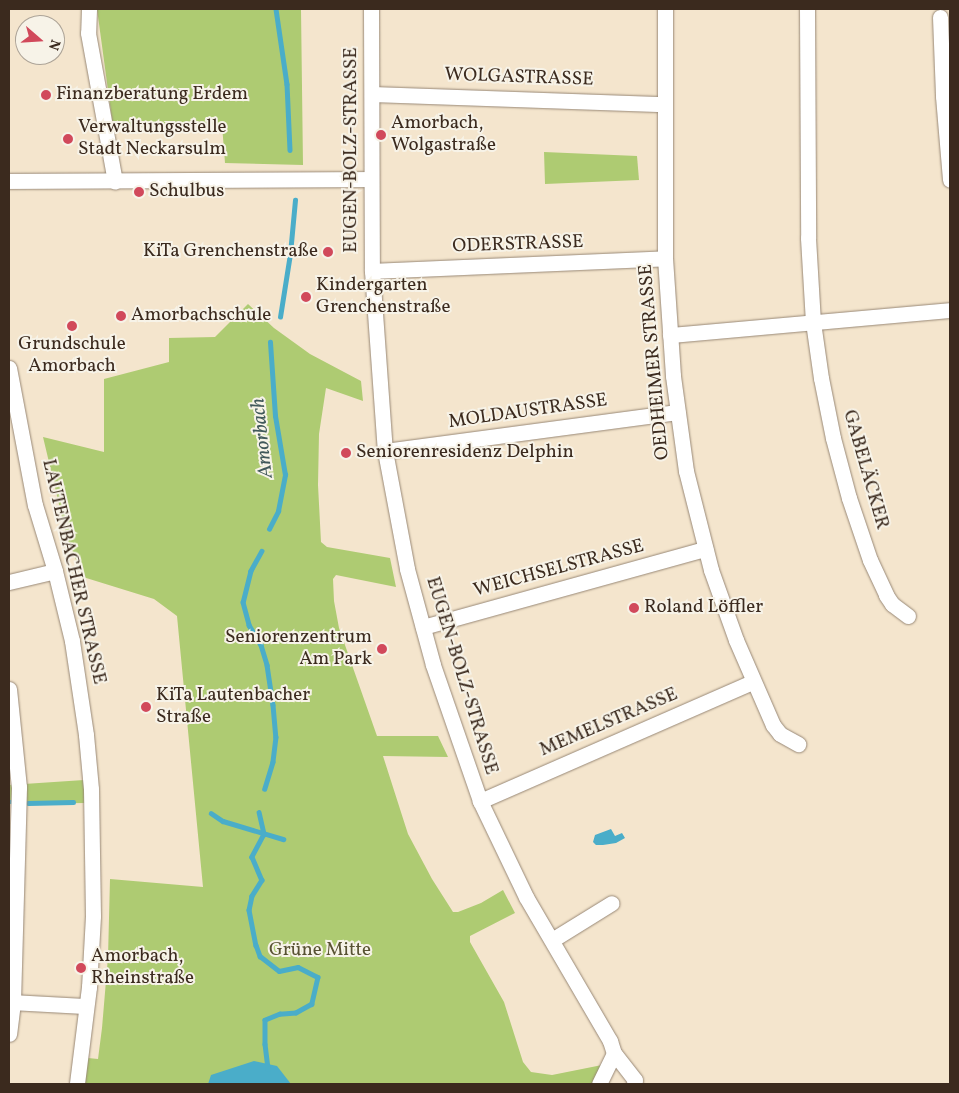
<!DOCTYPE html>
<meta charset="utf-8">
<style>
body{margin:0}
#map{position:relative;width:959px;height:1093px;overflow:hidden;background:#f4e5cd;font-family:Vollkorn,serif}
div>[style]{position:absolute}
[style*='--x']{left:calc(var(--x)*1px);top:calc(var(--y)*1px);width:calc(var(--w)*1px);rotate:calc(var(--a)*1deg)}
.green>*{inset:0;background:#aecb72}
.water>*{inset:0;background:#4aadc9}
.stream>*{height:4.5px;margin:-2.25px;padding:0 2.25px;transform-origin:2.25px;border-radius:2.25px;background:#4aadc9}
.roads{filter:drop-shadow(0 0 1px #988876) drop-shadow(0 0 1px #988876)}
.minor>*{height:15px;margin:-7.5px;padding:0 7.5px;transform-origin:7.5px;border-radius:7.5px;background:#fff}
.dots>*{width:14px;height:14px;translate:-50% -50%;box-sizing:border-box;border:2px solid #f7f3e8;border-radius:50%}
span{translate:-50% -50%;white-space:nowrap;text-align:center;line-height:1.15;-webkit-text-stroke:4px #f7f3e8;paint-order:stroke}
.street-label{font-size:19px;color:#3b2a1e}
.poi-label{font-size:19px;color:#3b2a1e}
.left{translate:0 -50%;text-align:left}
.right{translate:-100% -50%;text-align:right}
.park-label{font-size:19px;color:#585233}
.water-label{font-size:20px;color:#40585a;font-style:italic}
.frame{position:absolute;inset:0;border:10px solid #3b2a1e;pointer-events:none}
.north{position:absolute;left:15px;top:15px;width:50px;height:50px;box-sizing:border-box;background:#f7f3e8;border:1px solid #aca397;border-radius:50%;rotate:109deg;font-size:14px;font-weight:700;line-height:20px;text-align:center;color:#3b2a1e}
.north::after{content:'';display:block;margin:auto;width:18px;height:22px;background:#d1495b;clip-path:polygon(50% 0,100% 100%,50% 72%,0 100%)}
</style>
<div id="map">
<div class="green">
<i style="clip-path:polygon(97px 9px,301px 9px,303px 165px,225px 163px,222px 125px,113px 127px)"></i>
<i style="clip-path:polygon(544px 152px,637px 156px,639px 180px,545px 184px)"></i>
<i style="clip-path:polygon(248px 304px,274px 328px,310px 354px,361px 381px,363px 401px,326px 388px,319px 434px,318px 485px,321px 542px,327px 547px,390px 558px,396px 587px,336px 575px,333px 579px,334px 601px,339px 628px,377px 736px,438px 736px,448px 757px,383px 756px,408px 834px,432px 879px,453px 912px,458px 912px,481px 903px,503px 890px,515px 913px,470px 936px,470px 942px,504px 1002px,523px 1062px,531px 1072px,552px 1075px,602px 1065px,595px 1084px,83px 1084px,88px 1058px,98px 1059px,102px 1028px,108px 957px,110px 879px,203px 887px,177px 616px,154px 599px,83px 577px,67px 538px,43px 437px,104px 452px,104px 379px,169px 362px,169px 338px,215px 337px)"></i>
<i style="clip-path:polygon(84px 780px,85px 803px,9px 804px,9px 785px)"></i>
</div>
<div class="water">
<i style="clip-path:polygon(611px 829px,615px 836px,622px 833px,625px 838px,616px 843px,603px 845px,596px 845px,593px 842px,595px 835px)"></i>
<i style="clip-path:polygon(254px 1061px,277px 1066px,291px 1084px,208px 1084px,211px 1075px)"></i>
</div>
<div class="stream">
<i style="--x:276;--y:9;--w:76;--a:81.7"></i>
<i style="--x:287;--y:84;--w:66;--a:87.4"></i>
<i style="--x:280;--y:317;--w:64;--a:-81"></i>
<i style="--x:290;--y:254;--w:54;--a:-84.7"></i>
<i style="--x:269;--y:529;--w:20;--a:-63"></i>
<i style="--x:278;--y:511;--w:37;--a:-79"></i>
<i style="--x:285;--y:475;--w:60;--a:-99.6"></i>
<i style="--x:275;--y:416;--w:74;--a:-93.9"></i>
<i style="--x:262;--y:551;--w:23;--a:119"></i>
<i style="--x:251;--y:571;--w:32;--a:104"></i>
<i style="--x:243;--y:602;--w:24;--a:75"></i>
<i style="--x:249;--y:625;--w:23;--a:59"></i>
<i style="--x:261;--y:645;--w:21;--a:73"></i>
<i style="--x:267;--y:665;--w:40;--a:81.5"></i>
<i style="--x:273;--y:705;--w:32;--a:85"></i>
<i style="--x:276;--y:737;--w:25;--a:97"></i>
<i style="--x:273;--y:762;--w:28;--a:107"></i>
<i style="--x:9;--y:802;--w:2;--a:0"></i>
<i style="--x:28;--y:803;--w:45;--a:-1.3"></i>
<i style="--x:259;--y:812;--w:23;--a:77"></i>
<i style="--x:264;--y:834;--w:26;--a:118"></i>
<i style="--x:252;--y:857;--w:25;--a:67"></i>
<i style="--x:262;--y:880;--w:19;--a:122"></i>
<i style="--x:252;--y:896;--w:14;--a:102"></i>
<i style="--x:249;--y:910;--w:36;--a:79"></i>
<i style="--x:256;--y:945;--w:12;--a:70"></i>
<i style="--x:260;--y:956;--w:24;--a:38"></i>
<i style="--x:279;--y:971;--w:19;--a:-12"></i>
<i style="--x:298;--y:967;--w:22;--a:27"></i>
<i style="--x:318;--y:977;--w:28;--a:103"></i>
<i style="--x:312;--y:1004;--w:18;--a:151"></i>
<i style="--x:296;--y:1013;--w:16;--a:176"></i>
<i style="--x:280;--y:1014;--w:16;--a:158"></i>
<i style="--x:265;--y:1020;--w:24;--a:90"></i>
<i style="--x:265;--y:1044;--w:25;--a:83"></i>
<i style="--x:211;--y:813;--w:14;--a:34"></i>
<i style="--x:223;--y:821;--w:63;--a:16.7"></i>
</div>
<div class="roads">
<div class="minor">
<i style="--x:89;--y:9;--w:24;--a:92"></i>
<i style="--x:88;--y:33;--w:151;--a:79.7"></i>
<i style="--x:371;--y:9;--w:262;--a:89.8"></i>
<i style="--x:372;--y:271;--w:180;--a:85.9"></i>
<i style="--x:385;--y:451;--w:120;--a:79.4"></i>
<i style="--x:407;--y:569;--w:99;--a:74.8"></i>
<i style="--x:433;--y:665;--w:144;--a:70.9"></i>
<i style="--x:480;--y:801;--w:106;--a:64.4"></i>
<i style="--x:526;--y:897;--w:167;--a:59.7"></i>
<i style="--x:610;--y:1041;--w:13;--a:72"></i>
<i style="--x:614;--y:1053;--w:34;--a:52"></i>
<i style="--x:635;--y:1080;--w:4;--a:104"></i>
<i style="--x:665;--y:9;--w:249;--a:90"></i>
<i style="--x:665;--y:258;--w:118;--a:86.1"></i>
<i style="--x:673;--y:376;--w:96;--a:82.2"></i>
<i style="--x:686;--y:471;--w:102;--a:75.8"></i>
<i style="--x:711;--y:570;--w:74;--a:70.3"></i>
<i style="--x:736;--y:640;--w:93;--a:66.5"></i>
<i style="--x:773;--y:725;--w:11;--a:52"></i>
<i style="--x:780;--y:734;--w:21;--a:29"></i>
<i style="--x:807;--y:9;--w:229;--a:89.7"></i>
<i style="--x:808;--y:238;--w:84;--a:86.6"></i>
<i style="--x:813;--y:322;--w:57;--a:81.9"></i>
<i style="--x:821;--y:378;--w:61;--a:78.7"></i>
<i style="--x:833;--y:438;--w:62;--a:75.1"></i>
<i style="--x:849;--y:498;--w:65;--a:71.3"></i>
<i style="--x:870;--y:560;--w:38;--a:65"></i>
<i style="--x:886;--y:595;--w:11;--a:56"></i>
<i style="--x:892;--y:604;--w:20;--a:37"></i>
<i style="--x:940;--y:17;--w:79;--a:87.8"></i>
<i style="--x:943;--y:96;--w:84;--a:85.2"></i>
<i style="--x:372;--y:94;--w:292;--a:2"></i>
<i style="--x:9;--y:181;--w:362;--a:-0.3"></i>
<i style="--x:372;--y:271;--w:293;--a:-2.5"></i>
<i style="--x:670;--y:335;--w:281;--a:-5.1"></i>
<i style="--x:9;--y:368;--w:139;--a:79.3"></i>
<i style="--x:35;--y:505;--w:69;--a:73.1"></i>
<i style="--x:55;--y:571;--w:72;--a:76.3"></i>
<i style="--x:72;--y:641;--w:95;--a:81.5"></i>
<i style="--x:86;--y:735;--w:54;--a:84.7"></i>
<i style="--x:91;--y:789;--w:127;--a:89.1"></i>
<i style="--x:93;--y:916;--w:71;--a:93.2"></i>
<i style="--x:89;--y:987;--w:98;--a:97.1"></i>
<i style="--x:385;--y:451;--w:295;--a:-7.6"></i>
<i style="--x:9;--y:582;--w:47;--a:-13.4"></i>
<i style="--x:423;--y:627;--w:293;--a:-15.5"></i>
<i style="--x:9;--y:689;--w:99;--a:84.2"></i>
<i style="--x:19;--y:787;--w:215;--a:91.6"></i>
<i style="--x:13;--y:1002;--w:32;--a:97"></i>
<i style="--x:480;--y:801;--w:298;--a:-23.6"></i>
<i style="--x:552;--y:940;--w:70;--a:-31.7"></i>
<i style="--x:9;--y:1002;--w:77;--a:3"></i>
<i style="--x:599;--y:1084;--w:34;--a:-64"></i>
</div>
</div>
<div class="dots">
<i style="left:46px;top:95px;background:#d1495b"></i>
<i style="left:381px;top:135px;background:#d1495b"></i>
<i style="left:68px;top:139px;background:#d1495b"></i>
<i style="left:139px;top:192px;background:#d1495b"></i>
<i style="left:328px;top:252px;background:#d1495b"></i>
<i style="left:306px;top:297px;background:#d1495b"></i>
<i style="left:121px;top:316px;background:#d1495b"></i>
<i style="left:72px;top:326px;background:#d1495b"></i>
<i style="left:346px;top:453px;background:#d1495b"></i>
<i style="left:634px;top:608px;background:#d1495b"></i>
<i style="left:382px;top:649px;background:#d1495b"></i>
<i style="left:146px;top:707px;background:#d1495b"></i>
<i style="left:81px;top:968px;background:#d1495b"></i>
</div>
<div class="street-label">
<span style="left:519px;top:78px;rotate:2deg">WOLGASTRASSE</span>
<span style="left:352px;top:150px;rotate:-90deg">EUGEN-BOLZ-STRASSE</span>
<span style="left:518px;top:245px;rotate:-2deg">ODERSTRASSE</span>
<span style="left:655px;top:362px;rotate:-95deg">OEDHEIMER STRASSE</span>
<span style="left:528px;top:412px;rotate:-8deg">MOLDAUSTRASSE</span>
<span style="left:865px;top:470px;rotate:74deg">GABELÄCKER</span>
<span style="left:559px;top:569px;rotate:-15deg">WEICHSELSTRASSE</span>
<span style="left:73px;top:572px;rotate:77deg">LAUTENBACHER STRASSE</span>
<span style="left:461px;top:676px;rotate:73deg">EUGEN-BOLZ-STRASSE</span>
<span style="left:609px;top:723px;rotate:-23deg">MEMELSTRASSE</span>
</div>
<div class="poi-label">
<span class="left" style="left:56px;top:95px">Finanzberatung Erdem</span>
<span class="left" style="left:391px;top:135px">Amorbach,<br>Wolgastraße</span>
<span class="left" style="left:78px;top:139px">Verwaltungsstelle<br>Stadt Neckarsulm</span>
<span class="left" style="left:149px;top:192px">Schulbus</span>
<span class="right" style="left:318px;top:252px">KiTa Grenchenstraße</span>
<span class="left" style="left:316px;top:297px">Kindergarten<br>Grenchenstraße</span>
<span class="left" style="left:131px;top:316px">Amorbachschule</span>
<span style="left:72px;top:356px">Grundschule<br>Amorbach</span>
<span class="left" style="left:356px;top:453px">Seniorenresidenz Delphin</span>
<span class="left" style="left:644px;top:608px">Roland Löffler</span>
<span class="right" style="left:372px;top:649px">Seniorenzentrum<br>Am Park</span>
<span class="left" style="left:156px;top:707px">KiTa Lautenbacher<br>Straße</span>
<span class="left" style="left:91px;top:968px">Amorbach,<br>Rheinstraße</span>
</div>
<div class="park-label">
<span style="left:320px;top:951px">Grüne Mitte</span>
</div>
<div class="water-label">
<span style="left:263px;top:438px;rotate:-96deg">Amorbach</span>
</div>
<div class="frame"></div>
<div class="north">N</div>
</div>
